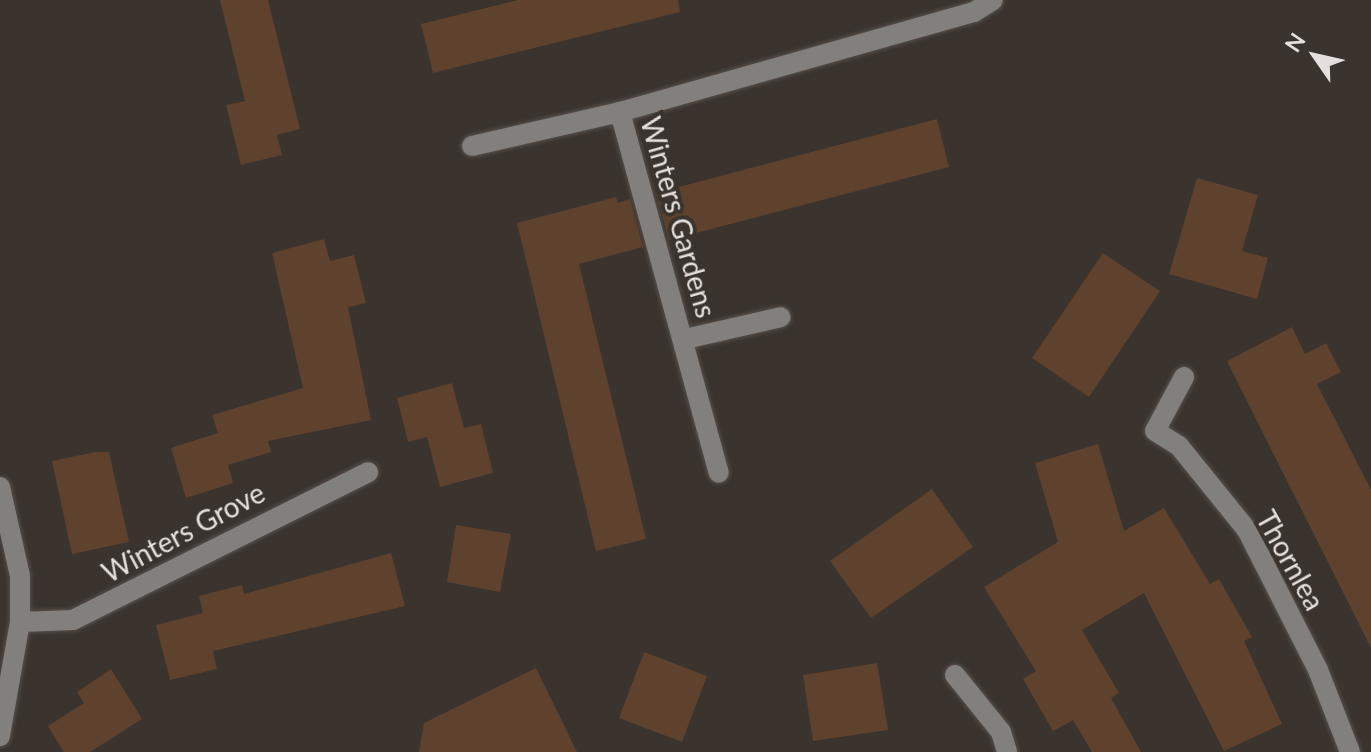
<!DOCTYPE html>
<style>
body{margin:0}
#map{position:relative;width:1371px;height:752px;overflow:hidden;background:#3a332e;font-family:Lato,sans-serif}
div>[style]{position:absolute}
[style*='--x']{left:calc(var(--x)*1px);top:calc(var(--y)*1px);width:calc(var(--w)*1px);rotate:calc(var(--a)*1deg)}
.building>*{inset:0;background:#5e422d}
.roads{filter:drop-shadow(0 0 2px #554f4a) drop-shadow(0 0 2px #554f4a)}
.minor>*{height:20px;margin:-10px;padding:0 10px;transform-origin:10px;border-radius:10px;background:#82807d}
span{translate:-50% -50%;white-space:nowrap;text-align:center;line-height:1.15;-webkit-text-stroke:8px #3a332e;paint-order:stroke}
.street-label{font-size:28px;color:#e5e0dd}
.north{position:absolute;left:1275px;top:16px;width:80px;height:80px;-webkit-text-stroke:6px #3a332e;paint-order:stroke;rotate:304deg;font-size:22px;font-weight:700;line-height:32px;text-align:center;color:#e5e0dd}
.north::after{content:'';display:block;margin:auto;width:28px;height:36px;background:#e5e0dd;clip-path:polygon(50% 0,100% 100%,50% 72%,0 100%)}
</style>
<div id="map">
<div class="building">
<i style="clip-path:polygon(220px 0,268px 0,300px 129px,277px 135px,282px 155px,241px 165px,226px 105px,245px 101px)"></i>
<i style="clip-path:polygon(518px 0,678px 0,680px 12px,433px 73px,421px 24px)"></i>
<i style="clip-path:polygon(937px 119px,949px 167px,669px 240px,656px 193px)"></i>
<i style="clip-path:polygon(1197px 178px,1258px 195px,1242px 251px,1268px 258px,1257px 299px,1169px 274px)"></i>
<i style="clip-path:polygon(616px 197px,618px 203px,630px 199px,643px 247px,579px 264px,646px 539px,596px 551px,517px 223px)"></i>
<i style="clip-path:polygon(324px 239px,330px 261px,354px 255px,366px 303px,348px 307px,371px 420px,268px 441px,271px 452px,228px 465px,233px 483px,186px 498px,171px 448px,218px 433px,212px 415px,303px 388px,272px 253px)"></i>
<i style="clip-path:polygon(1103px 253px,1160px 291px,1089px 397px,1032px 358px)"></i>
<i style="clip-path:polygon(1292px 327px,1305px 354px,1326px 343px,1341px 372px,1317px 384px,1371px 490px,1371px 648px,1227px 361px)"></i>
<i style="clip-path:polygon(452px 383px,464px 428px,481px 424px,493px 473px,440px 487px,427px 437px,408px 442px,397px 398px)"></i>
<i style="clip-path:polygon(1098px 444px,1124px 531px,1164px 508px,1210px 584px,1219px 579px,1252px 637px,1244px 641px,1282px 724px,1224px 751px,1144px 593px,1082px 630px,1119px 693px,1111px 698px,1141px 752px,1092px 752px,1073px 720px,1053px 731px,1023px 679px,1036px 671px,984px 587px,1058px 542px,1035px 463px)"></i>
<i style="clip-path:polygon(95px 452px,109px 452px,129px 542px,72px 554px,52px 461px)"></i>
<i style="clip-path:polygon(932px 489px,973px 547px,871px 618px,830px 561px)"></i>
<i style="clip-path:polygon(456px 525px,511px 534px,500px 592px,447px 582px)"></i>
<i style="clip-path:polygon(391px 553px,405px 606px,213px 651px,217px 669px,170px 680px,156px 625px,203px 613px,199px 596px,242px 585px,244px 594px)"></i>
<i style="clip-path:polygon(644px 652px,707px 676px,682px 742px,619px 718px)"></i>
<i style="clip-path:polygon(877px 663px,888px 730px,813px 741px,803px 675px)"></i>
<i style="clip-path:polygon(536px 668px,577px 752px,419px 752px,424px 723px)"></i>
<i style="clip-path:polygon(111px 669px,142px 719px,90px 752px,64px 752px,48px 726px,84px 703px,77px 692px)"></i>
</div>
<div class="roads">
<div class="minor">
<i style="--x:620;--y:112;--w:374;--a:74.7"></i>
<i style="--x:472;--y:146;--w:152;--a:-12.9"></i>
<i style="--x:620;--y:112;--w:368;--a:-15.8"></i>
<i style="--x:974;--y:12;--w:22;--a:-32"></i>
<i style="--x:685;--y:339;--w:98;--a:-12.9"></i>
<i style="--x:1184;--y:377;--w:61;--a:118.2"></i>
<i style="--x:1155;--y:431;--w:28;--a:32"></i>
<i style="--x:1179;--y:446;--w:108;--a:51"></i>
<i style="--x:1247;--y:530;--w:157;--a:63.1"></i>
<i style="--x:1318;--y:670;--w:88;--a:68.7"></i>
<i style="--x:0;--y:487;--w:91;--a:77.3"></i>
<i style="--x:20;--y:576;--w:46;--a:90"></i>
<i style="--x:20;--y:622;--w:116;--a:100"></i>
<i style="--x:20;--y:622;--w:53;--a:-2.2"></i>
<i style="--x:73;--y:620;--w:330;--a:-26.6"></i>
<i style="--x:955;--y:675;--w:73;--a:51.1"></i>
<i style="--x:1001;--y:732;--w:21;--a:73"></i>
</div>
</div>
<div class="street-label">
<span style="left:679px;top:217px;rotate:74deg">Winters Gardens</span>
<span style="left:183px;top:532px;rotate:-28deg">Winters Grove</span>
<span style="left:1291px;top:560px;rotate:61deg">Thornlea</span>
</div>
<div class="north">N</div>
</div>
